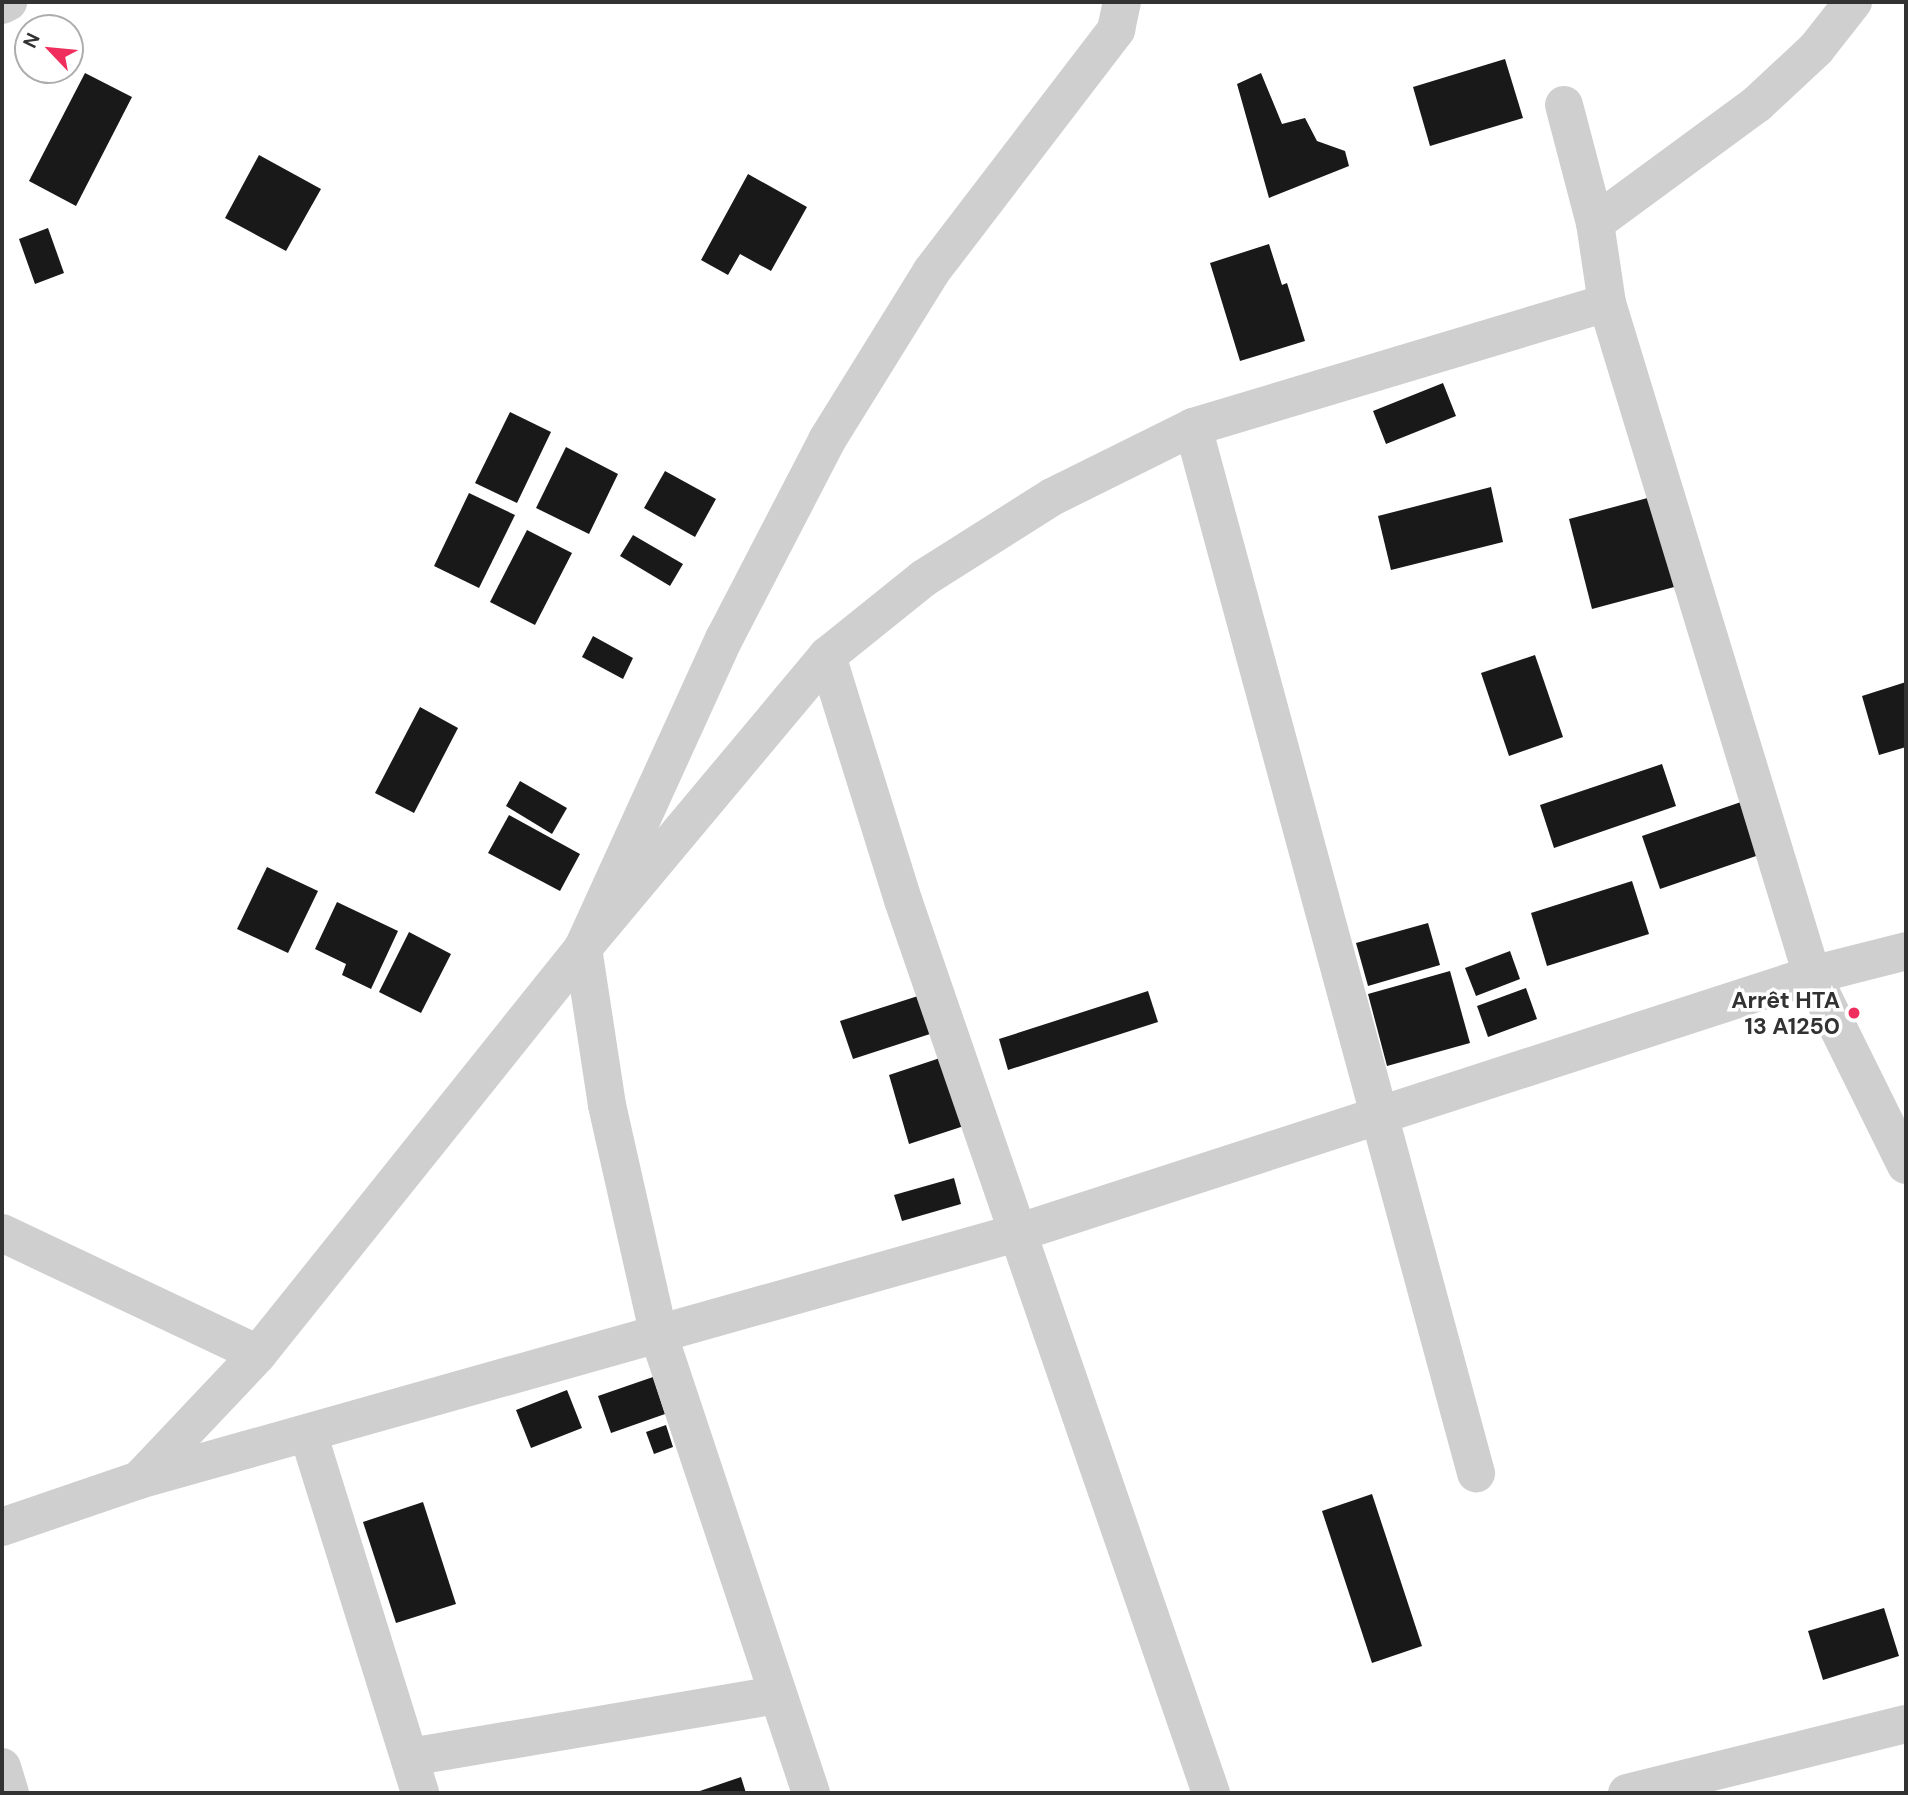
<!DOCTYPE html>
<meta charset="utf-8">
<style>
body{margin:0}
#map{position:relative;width:1908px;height:1795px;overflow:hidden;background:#fff;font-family:"DM Sans",sans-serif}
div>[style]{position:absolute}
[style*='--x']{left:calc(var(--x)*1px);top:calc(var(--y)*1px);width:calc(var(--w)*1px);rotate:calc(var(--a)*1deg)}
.building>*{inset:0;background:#191919}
.minor>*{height:38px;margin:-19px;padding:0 19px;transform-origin:19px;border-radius:19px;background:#cfcfcf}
.dots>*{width:19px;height:19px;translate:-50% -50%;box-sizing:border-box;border:4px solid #fff;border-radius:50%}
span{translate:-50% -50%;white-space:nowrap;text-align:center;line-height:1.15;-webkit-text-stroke:7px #fff;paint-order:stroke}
.poi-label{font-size:23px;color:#323232;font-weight:700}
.right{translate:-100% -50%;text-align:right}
.frame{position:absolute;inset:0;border:4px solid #323232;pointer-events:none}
.north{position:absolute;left:14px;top:14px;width:70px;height:70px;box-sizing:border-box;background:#fff;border:2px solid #adadad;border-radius:50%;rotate:296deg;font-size:19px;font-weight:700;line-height:28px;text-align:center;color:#323232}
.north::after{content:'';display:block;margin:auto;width:24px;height:32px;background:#f02e5e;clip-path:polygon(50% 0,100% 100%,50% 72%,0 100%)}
</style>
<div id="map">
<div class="building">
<i style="clip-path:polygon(1505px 59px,1523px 118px,1430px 146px,1413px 87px)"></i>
<i style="clip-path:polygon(85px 73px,132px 97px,76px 206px,29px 181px)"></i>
<i style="clip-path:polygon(1261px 73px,1282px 124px,1305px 118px,1317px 141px,1345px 151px,1349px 166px,1269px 198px,1237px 84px)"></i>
<i style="clip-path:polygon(259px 155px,321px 189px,286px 251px,225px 218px)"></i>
<i style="clip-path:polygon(748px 174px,807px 207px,771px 271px,740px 254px,728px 275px,701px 260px)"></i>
<i style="clip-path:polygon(48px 228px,64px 273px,35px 284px,19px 239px)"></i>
<i style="clip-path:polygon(1269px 244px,1282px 285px,1287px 283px,1305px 341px,1240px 361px,1210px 263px)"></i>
<i style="clip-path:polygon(1443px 383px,1456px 416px,1386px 444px,1373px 411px)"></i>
<i style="clip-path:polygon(510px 412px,551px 432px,517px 503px,475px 483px)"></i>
<i style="clip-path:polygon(566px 447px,618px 474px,589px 534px,536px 508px)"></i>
<i style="clip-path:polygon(665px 471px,716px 499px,695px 537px,644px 508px)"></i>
<i style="clip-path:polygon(1491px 487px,1503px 542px,1391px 570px,1378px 516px)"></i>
<i style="clip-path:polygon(469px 493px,515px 515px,479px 588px,434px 566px)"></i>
<i style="clip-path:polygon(1655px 496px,1678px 586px,1592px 609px,1569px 519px)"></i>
<i style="clip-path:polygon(527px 530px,572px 553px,535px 625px,490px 602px)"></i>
<i style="clip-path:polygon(633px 535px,683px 564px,670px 586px,620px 556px)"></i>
<i style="clip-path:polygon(593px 636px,633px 658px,623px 679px,582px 657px)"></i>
<i style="clip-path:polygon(1535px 655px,1563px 737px,1509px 756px,1481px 673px)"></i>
<i style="clip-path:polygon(1906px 682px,1906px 747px,1879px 755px,1862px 696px)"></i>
<i style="clip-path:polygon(420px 707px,458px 728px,414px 813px,375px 793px)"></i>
<i style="clip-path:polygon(1662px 764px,1676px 806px,1554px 848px,1540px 805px)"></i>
<i style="clip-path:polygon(520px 781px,567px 808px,552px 834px,506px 806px)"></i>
<i style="clip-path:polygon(1741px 802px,1759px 855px,1660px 889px,1642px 836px)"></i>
<i style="clip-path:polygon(509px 815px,580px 854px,560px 891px,488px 853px)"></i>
<i style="clip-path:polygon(267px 867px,318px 891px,288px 953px,237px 929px)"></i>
<i style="clip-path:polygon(1632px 881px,1649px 934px,1547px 966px,1531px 913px)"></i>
<i style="clip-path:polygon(337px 902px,398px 931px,371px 989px,342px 975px,346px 964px,315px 949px)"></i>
<i style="clip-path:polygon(1428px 923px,1440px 965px,1368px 986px,1356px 943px)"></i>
<i style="clip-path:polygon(409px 932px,451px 954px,421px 1013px,379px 992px)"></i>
<i style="clip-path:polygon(1510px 951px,1520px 979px,1476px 996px,1465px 968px)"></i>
<i style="clip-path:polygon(1450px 971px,1470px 1043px,1387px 1066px,1368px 994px)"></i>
<i style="clip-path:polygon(1526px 988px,1537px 1019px,1488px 1037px,1477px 1006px)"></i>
<i style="clip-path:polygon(1148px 991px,1158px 1022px,1008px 1070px,999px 1039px)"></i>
<i style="clip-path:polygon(918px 996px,930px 1034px,853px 1059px,840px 1021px)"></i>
<i style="clip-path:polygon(943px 1057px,964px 1126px,909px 1144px,889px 1075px)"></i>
<i style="clip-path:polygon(954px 1178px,961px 1204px,902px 1221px,894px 1195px)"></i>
<i style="clip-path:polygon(653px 1377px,665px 1414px,611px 1433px,598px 1396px)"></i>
<i style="clip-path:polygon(567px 1390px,582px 1428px,531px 1448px,516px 1410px)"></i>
<i style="clip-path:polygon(666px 1425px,673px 1447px,654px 1454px,646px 1432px)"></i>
<i style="clip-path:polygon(1372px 1494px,1422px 1646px,1372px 1663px,1322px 1511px)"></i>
<i style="clip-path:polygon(423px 1502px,456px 1604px,396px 1623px,363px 1522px)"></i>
<i style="clip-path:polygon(1884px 1608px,1899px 1656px,1823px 1680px,1808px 1631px)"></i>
<i style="clip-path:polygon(741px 1777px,746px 1793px,694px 1793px)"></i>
</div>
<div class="minor">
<i style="--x:2;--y:5;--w:7;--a:-27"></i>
<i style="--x:1564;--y:105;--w:122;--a:75.3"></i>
<i style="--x:1595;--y:223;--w:81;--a:81.5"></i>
<i style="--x:1607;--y:303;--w:703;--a:73.04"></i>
<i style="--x:1812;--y:975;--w:212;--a:63.7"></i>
<i style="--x:1595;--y:223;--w:201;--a:-36.3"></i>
<i style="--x:1757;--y:104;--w:81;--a:-43"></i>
<i style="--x:1816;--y:49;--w:60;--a:-51.8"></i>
<i style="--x:1193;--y:427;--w:1084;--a:74.86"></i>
<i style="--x:827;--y:656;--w:256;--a:72.7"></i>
<i style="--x:903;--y:900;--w:945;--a:70.97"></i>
<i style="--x:2;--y:1233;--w:283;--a:25.3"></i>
<i style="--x:308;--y:1433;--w:377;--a:72.7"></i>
<i style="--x:139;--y:1480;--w:173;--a:-46.6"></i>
<i style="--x:258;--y:1354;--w:520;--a:-51.32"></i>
<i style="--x:583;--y:948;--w:381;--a:-50.1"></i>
<i style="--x:827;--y:656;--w:124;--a:-38.8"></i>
<i style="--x:924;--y:578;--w:151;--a:-32.3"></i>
<i style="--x:1052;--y:497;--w:157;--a:-26.4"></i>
<i style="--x:1193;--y:427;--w:432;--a:-16.7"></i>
<i style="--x:2;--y:1527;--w:145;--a:-18.9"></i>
<i style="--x:139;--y:1480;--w:915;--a:-15.72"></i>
<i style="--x:1020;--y:1232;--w:833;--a:-17.98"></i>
<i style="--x:1812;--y:975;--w:97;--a:-14.3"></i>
<i style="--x:410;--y:1757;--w:373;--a:-9.6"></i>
<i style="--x:2;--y:1767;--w:27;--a:73"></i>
<i style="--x:811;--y:1793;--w:482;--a:-108.4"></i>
<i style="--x:659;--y:1336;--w:237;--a:-102.7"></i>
<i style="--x:607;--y:1105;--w:159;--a:-98.7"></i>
<i style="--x:583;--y:948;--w:340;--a:-65.5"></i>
<i style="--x:724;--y:639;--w:224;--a:-62.6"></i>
<i style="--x:827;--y:440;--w:198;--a:-58.2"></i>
<i style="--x:931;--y:272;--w:305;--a:-52.6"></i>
<i style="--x:1116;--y:30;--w:29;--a:-78"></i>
<i style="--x:1627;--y:1793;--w:287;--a:-13.9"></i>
</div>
<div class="dots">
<i style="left:1854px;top:1013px;background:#f02e5e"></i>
</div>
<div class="poi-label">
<span class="right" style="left:1840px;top:1013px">Arrêt HTA<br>13 A1250</span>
</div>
<div class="frame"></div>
<div class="north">N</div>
</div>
